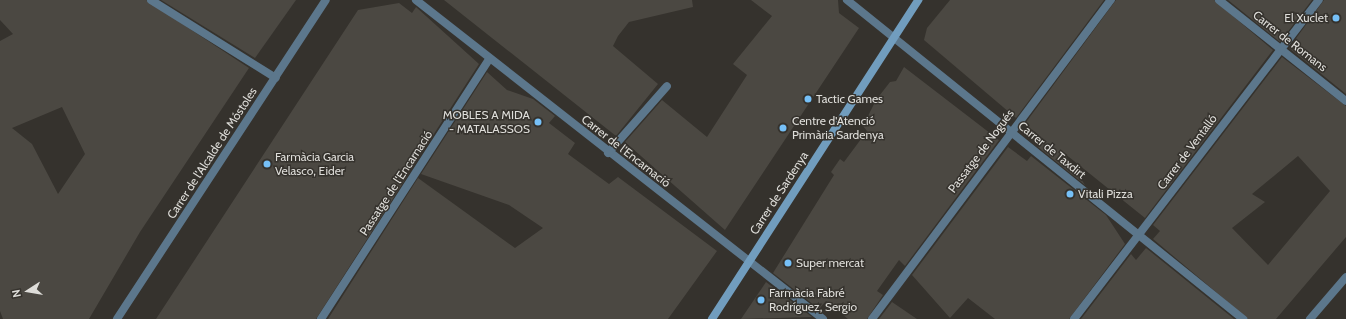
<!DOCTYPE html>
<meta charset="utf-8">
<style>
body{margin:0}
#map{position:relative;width:1346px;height:319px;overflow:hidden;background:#35322d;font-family:Cabin,sans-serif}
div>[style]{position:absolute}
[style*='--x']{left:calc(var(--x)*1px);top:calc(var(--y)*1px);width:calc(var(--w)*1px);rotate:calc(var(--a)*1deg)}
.building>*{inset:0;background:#4b4842}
.street>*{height:8px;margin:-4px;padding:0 4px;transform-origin:4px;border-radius:4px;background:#5c778c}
.secondary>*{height:8px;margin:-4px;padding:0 4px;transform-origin:4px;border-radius:4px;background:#719dbe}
.dots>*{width:11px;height:11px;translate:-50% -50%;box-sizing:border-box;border:2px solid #35322d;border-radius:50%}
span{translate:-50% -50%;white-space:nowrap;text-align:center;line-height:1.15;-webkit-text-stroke:3px #35322d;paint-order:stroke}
.poi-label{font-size:12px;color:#deddd9}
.right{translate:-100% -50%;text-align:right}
.left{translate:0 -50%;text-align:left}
.street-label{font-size:12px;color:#deddd9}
.north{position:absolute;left:8px;top:271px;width:40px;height:40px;-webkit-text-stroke:3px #35322d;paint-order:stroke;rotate:258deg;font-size:11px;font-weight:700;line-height:16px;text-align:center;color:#deddd9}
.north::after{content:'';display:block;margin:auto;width:14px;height:18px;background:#deddd9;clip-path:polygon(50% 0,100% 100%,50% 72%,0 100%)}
</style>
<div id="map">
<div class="building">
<i style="clip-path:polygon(evenodd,0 0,146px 0,249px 68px,140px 232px,89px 319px,3px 319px,0 311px,0 41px,13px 34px,0 20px,0 0,62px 107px,85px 154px,58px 194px,32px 144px,12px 128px,62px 107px)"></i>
<i style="clip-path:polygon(161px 0,296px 0,255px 58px)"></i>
<i style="clip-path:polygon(444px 0,692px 0,693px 7px,629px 22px,618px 36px,613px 46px,658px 84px,616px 136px)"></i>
<i style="clip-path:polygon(751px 0,838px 0,839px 13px,859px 28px,725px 230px,625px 142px,662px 100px,707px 137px,747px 75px,733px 64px,772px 16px)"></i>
<i style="clip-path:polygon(950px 0,1104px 0,1016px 118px,924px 40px,927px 28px)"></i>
<i style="clip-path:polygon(1116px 0,1214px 0,1273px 50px,1145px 218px,1064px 153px,1085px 185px,1038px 147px,1043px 141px,1024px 125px)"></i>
<i style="clip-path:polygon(1228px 0,1312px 0,1280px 42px)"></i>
<i style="clip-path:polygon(1324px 0,1346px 0,1346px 94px,1289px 48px)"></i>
<i style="clip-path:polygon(399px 3px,412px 13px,416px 7px,479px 64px,410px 171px,405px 169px,410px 172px,316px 319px,156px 319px,358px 10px)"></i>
<i style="clip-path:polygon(evenodd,1282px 57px,1346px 106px,1346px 237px,1276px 319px,1248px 319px,1153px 239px,1160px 231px,1153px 225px,1282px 57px,1298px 156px,1330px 191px,1268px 265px,1232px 228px,1265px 202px,1252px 194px,1298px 156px)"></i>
<i style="clip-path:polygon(904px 67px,999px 140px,905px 266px,899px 260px,877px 291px,883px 295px,867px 319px,848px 319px,826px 301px,819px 309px,773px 273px,834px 175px,831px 172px,840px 159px,844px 162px,867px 131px,863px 126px,876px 100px,890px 82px,896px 81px)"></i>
<i style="clip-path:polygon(487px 72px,507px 90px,533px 99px,555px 116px,549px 123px,575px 143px,568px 154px,609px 184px,618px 177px,717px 251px,668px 319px,328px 319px,418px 178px,515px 248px,543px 228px,509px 205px,421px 174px)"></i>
<i style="clip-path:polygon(1008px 147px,1027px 161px,1031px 156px,1106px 215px,1125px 244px,1069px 319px,995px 319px,968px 298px,950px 318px,912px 275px)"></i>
<i style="clip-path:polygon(1146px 248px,1234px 319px,1081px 319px,1131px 254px,1136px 260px)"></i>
<i style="clip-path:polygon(766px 282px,812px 317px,741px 319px)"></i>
<i style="clip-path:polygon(892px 302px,917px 319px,879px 319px)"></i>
</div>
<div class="street">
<i style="--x:151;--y:0;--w:147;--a:32"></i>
<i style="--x:416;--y:0;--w:517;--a:38.09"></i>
<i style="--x:847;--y:0;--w:509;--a:38.85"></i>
<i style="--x:1219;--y:0;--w:162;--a:38.5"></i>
<i style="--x:608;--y:153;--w:89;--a:-48.6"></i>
<i style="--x:117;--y:319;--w:381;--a:-56.8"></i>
<i style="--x:321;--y:319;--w:310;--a:-57.1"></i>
<i style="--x:872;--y:319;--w:399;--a:-53.2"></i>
<i style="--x:1074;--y:319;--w:402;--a:-52.5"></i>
<i style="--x:1310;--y:319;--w:55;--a:-49.4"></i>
</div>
<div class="secondary">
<i style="--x:712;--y:319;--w:380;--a:-57.1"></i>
</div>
<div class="dots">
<i style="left:1336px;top:18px;background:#76c0f7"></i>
<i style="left:808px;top:99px;background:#76c0f7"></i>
<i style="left:538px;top:122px;background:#76c0f7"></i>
<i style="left:783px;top:128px;background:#76c0f7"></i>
<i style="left:267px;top:164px;background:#76c0f7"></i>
<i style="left:1070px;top:194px;background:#76c0f7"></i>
<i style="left:788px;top:263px;background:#76c0f7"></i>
<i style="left:761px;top:300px;background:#76c0f7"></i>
</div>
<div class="poi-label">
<span class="right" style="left:1328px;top:18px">El Xuclet</span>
<span class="left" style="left:816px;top:99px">Tactic Games</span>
<span class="right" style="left:530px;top:122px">MOBLES A MIDA<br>- MATALASSOS</span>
<span class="left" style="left:792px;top:128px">Centre d'Atenció<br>Primària Sardenya</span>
<span class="left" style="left:275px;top:164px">Farmàcia Garcia<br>Velasco, Eider</span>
<span class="left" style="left:1078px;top:194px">Vitali Pizza</span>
<span class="left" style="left:796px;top:263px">Super mercat</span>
<span class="left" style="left:769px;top:300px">Farmàcia Fabré<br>Rodríguez, Sergio</span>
</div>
<div class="street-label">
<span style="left:1290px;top:41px;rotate:38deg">Carrer de Romans</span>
<span style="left:1052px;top:150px;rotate:39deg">Carrer de Taxdirt</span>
<span style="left:626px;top:151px;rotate:38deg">Carrer de l'Encarnació</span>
<span style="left:981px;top:151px;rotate:-53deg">Passatge de Nogués</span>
<span style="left:1187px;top:152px;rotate:-53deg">Carrer de Ventalló</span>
<span style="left:212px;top:153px;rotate:-57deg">Carrer de l'Alcalde de Móstoles</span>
<span style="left:396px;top:183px;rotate:-57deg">Passatge de l'Encarnació</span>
<span style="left:779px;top:193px;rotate:-57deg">Carrer de Sardenya</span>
</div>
<div class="north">N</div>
</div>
